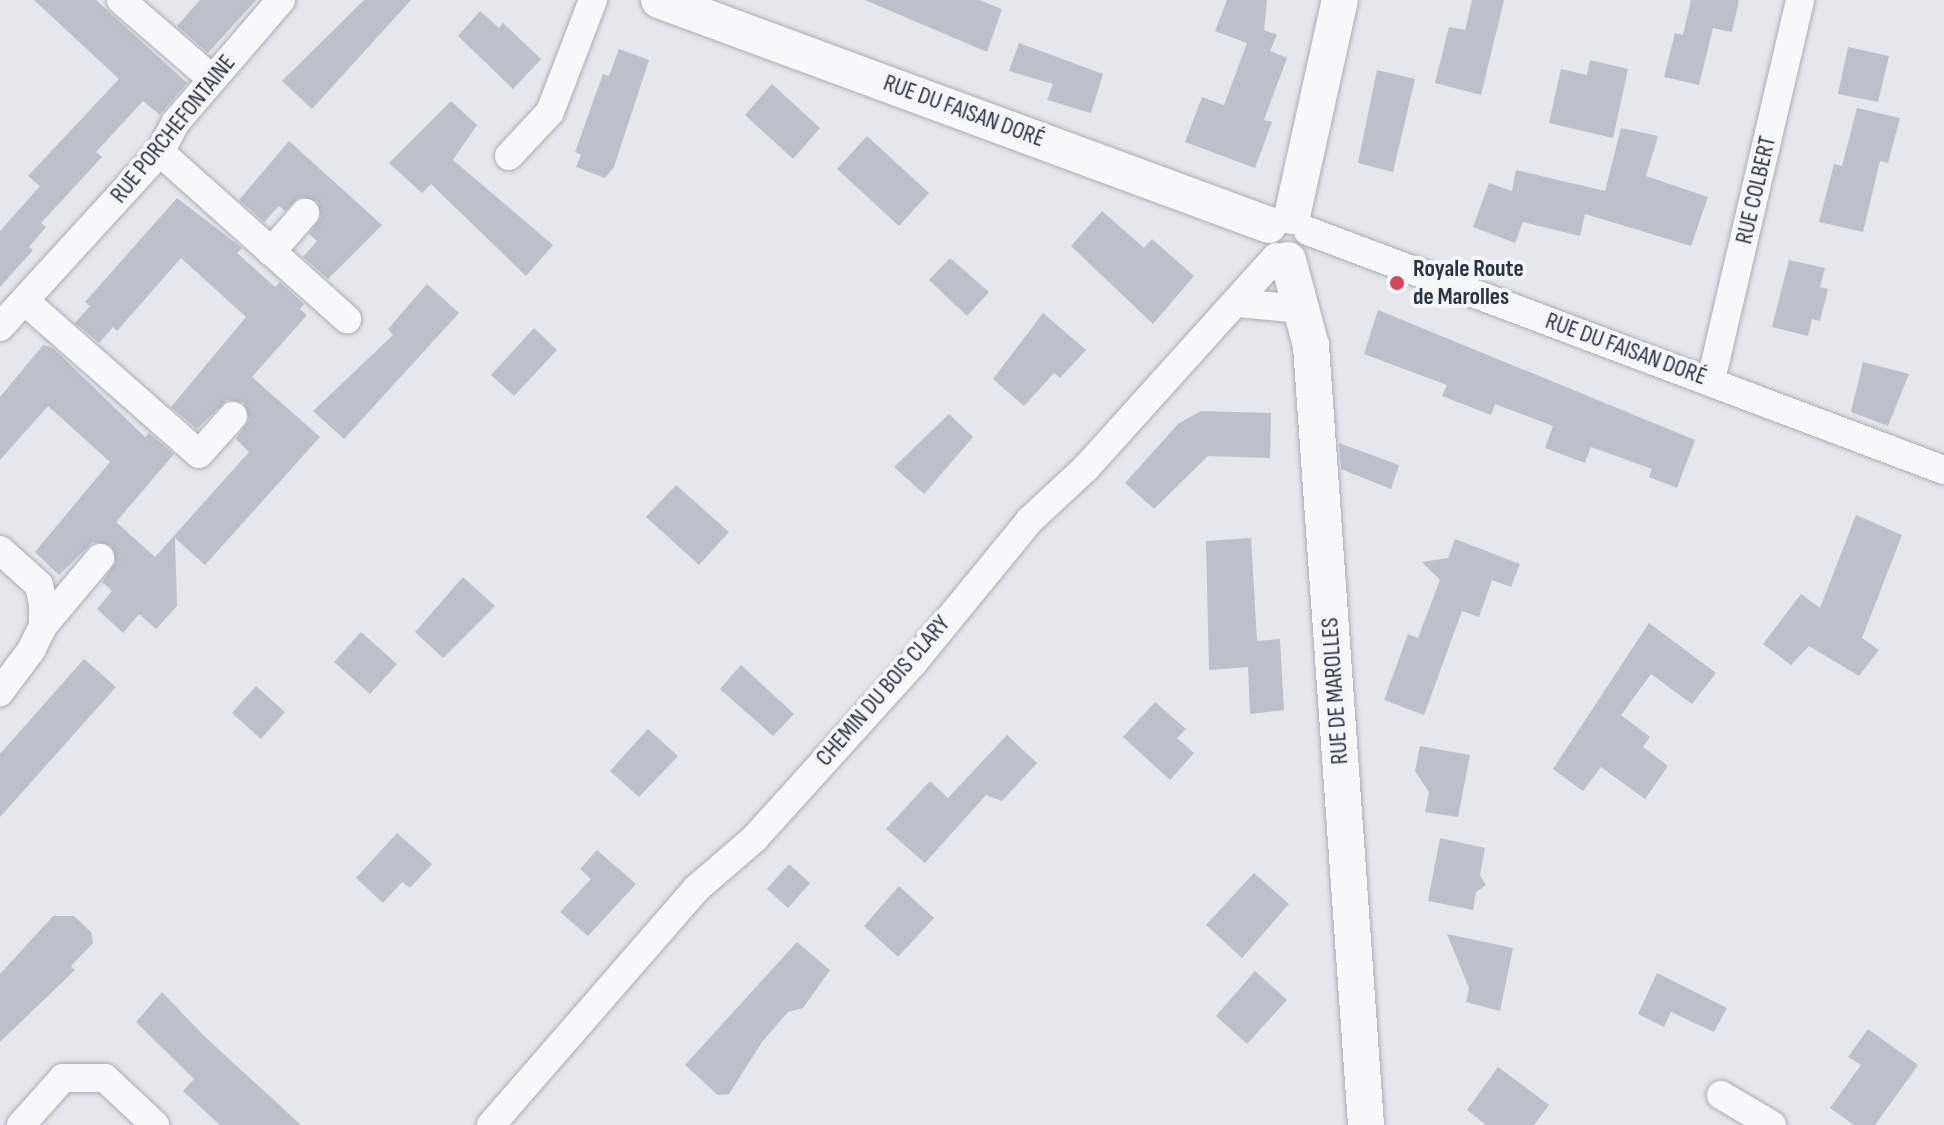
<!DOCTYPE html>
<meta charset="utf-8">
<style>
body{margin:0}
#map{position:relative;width:1944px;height:1125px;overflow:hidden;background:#e4e7ec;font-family:"Sofia Sans Condensed",sans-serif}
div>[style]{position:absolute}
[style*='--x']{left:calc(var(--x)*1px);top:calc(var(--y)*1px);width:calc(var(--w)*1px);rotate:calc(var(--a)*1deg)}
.building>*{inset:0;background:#bbc0ca}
.roads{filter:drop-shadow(0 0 2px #a9aeb7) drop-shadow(0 0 2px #a9aeb7)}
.minor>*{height:28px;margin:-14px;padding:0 14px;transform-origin:14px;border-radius:14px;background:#f7f8fa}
.tertiary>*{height:36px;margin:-18px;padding:0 18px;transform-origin:18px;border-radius:18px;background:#f7f8fa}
.dots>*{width:22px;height:22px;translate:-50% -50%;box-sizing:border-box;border:4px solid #f4f6f9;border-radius:50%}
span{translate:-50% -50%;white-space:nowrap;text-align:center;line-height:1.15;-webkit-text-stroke:8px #f4f6f9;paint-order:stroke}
.street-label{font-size:24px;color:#2b3445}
.poi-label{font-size:24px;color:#2b3445;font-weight:700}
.left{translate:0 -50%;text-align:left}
</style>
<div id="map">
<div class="building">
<i style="clip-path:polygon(34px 0,96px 0,187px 83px,160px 115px,143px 101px,96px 152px,102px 157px,41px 223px,46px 227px,29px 247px,33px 250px,0 287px,0 231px,40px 186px,28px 176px,119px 79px)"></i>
<i style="clip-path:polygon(200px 0,256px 0,208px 53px,177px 26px)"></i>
<i style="clip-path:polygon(364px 0,411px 0,312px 109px,282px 81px)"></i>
<i style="clip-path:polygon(865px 0,979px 0,1002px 9px,987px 52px)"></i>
<i style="clip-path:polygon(1227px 0,1267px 0,1264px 30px,1277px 35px,1270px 51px,1287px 58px,1264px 120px,1272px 122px,1255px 168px,1185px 142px,1202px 97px,1224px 105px,1247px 43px,1215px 31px)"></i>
<i style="clip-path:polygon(1472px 0,1504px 0,1481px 95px,1435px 83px,1449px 27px,1465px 30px)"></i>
<i style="clip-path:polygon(1691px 0,1739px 0,1732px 32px,1713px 28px,1699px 85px,1664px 77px,1675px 33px,1683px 35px)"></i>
<i style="clip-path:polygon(480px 11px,499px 28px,503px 23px,541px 59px,513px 89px,458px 36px)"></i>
<i style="clip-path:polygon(1019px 43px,1103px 74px,1091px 113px,1047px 100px,1053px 84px,1009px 71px)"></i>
<i style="clip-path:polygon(1848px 47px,1889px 56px,1878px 102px,1838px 94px)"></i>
<i style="clip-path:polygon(619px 49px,649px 60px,614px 167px,605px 178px,576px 167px,581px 155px,575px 152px,603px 74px,609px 76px)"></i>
<i style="clip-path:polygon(1590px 60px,1628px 69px,1613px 138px,1549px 123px,1561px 69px,1587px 75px)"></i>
<i style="clip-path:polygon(1377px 70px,1415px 79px,1393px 172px,1358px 163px)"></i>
<i style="clip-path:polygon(772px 84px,820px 128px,793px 159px,745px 115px)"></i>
<i style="clip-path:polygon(451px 101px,477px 125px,453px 160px,553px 245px,526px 276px,431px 184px,422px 193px,389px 163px)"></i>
<i style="clip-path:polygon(1857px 108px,1900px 118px,1888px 163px,1880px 161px,1863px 232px,1819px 222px,1834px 164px,1842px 166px)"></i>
<i style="clip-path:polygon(1621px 128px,1658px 136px,1646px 176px,1708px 197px,1691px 246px,1585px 214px,1580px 236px,1523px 222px,1515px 243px,1473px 227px,1489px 183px,1512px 191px,1516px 170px,1605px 191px)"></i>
<i style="clip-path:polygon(867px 136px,929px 193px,899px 226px,837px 169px)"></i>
<i style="clip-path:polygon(289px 141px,382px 225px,328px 279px,303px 257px,317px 241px,309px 234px,321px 217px,317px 201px,299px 197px,285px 211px,279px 206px,264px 222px,239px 200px)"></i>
<i style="clip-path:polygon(177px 198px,242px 248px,237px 253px,275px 287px,280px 282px,304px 304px,300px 309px,307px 315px,252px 377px,320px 437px,205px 565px,175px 538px,177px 606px,156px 629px,139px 614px,123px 633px,97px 609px,112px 591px,102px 582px,116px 562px,111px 546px,93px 542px,59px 575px,35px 552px,110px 462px,48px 406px,0 460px,0 397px,43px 345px,53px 348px,145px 437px,149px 433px,174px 454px,116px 522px,155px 557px,249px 452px,236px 439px,249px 420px,244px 403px,227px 400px,197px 429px,171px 407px,246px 317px,181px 258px,117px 331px,113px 327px,99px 343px,75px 323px,90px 306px,85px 302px)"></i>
<i style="clip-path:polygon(1102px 211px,1144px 248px,1152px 239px,1194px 276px,1153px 324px,1071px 246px)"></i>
<i style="clip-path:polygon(950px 258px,989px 292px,967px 316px,929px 280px)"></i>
<i style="clip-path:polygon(1789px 260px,1825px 268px,1820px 287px,1828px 289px,1820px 321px,1812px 319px,1808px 336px,1772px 327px)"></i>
<i style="clip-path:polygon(427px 284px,459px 313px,344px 439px,313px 411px,393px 335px,388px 329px)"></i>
<i style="clip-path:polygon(1378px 310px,1695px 440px,1677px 488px,1649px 477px,1652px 469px,1591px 447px,1585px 463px,1545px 448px,1553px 426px,1495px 404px,1491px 415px,1442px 396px,1447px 385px,1364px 354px)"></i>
<i style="clip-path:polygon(1043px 313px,1086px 350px,1060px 378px,1054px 373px,1024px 406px,993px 379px)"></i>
<i style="clip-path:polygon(534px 328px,557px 350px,514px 396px,491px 375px)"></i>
<i style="clip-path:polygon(1863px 362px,1909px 374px,1888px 426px,1851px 412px)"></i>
<i style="clip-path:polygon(1201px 411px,1271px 413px,1270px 458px,1208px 456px,1154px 509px,1125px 483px,1178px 424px)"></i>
<i style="clip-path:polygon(949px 414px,973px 437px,924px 494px,894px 467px)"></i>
<i style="clip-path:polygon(1339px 443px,1399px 465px,1391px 489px,1341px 469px)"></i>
<i style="clip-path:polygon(676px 485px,729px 532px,699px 565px,646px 517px)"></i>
<i style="clip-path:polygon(1856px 515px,1902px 535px,1862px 638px,1879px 650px,1859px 676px,1809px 646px,1791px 665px,1763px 644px,1801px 594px,1820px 608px)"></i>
<i style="clip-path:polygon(1251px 538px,1257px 641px,1280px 639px,1284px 710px,1250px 714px,1248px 667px,1209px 670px,1206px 541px)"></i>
<i style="clip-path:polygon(1455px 539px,1520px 564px,1511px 587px,1492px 580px,1479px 617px,1462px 611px,1424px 715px,1384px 700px,1408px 634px,1418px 638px,1440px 580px,1422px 562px,1448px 558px)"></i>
<i style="clip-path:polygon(463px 577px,495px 606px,443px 658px,415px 632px)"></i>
<i style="clip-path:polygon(1649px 623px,1716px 673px,1692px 704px,1651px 674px,1621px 715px,1650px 737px,1643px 747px,1668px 766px,1645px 799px,1601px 767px,1583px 791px,1553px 769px)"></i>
<i style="clip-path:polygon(361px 632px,397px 664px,370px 694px,334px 662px)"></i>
<i style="clip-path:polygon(84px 659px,116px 687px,0 817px,0 754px)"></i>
<i style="clip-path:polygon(741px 665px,794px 714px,773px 736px,720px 689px)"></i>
<i style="clip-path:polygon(256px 686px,285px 712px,261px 739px,232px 713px)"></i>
<i style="clip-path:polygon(1155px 702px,1186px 729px,1177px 738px,1194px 753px,1170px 780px,1123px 737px)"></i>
<i style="clip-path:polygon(648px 729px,678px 756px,639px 797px,610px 771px)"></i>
<i style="clip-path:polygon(1007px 735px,1037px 763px,1002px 801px,986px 795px,925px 863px,886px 829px,930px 781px,948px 798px)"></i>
<i style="clip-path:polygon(1420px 746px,1470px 755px,1458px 817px,1425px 812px,1429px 792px,1415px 771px)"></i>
<i style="clip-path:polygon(397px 833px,432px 864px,410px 888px,402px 882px,383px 903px,356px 878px)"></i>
<i style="clip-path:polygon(1440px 838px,1485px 848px,1480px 875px,1486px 885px,1476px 892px,1473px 910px,1428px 901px)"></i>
<i style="clip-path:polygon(597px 850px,636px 884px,588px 936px,560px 912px,591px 879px,580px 869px)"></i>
<i style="clip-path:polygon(789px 864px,810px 883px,788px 908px,767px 889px)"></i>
<i style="clip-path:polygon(1254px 873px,1289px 904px,1242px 958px,1206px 925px)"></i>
<i style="clip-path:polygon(899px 886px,934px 918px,898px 957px,864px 926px)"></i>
<i style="clip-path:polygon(53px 916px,74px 916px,91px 932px,93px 943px,71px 966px,75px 970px,0 1042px,0 974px)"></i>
<i style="clip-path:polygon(1447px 934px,1513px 948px,1500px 1011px,1466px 1002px,1469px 988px)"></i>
<i style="clip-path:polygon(797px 942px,830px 970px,803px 1008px,788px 1012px,762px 1042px,729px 1094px,718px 1095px,685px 1065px)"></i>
<i style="clip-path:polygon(1255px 971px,1287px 1000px,1247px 1044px,1216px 1016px)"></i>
<i style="clip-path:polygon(1657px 973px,1727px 1008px,1714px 1032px,1671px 1012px,1664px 1027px,1638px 1014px)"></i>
<i style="clip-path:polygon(162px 992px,203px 1035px,301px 1125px,220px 1125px,183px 1091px,194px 1079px,136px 1022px)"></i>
<i style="clip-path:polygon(1868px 1029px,1918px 1065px,1875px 1125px,1854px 1125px,1830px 1108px,1861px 1065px,1848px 1057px)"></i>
<i style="clip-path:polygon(1498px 1067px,1549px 1105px,1534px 1125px,1486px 1125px,1467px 1110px)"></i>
</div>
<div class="roads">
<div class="minor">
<i style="--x:121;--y:0;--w:119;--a:40.9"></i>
<i style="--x:160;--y:152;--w:251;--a:41.8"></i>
<i style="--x:509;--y:156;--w:60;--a:-47"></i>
<i style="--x:550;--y:112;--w:120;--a:-69"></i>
<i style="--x:1308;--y:231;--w:679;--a:20.6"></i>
<i style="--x:271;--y:252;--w:52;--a:-48.9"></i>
<i style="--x:26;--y:302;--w:230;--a:41.3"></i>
<i style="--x:199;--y:454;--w:51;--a:-48.2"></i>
<i style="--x:1237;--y:303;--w:63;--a:5.4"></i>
<i style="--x:0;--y:327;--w:237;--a:-47.6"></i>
<i style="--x:160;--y:152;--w:34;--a:-62"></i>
<i style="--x:176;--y:122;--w:161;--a:-49.3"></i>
<i style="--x:1711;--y:380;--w:390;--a:-76.8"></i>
<i style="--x:0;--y:550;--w:52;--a:41.9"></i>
<i style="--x:39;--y:585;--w:19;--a:78"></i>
<i style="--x:43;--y:604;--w:22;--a:90"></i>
<i style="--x:43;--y:626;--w:25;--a:116"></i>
<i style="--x:32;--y:649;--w:54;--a:126.7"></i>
<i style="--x:43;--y:626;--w:89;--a:-50"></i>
<i style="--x:1721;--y:1095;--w:59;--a:30.5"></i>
<i style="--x:21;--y:1125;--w:63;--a:-48.2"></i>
<i style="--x:63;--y:1078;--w:42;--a:0"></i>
<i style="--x:105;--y:1078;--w:69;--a:43.2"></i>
<i style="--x:491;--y:1125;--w:313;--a:-49"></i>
<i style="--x:696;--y:889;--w:77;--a:-40.8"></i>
<i style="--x:754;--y:839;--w:237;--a:-47.9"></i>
<i style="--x:913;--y:663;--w:185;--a:-50.7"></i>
<i style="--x:1030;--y:520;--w:76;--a:-42.9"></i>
<i style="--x:1086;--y:468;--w:284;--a:-48"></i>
</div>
<div class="tertiary">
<i style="--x:659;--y:0;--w:650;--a:20.25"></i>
<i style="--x:1292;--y:216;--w:221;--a:-77.5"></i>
<i style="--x:1288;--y:260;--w:89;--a:75"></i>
<i style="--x:1311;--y:346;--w:781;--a:85.96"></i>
</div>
</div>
<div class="dots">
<i style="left:1397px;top:283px;background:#d1495b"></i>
</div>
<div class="street-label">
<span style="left:964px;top:111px;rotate:20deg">RUE DU FAISAN DORÉ</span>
<span style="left:173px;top:129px;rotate:-51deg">RUE PORCHEFONTAINE</span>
<span style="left:1756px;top:190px;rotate:-77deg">RUE COLBERT</span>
<span style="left:1626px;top:349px;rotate:20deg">RUE DU FAISAN DORÉ</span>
<span style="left:883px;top:691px;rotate:-49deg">CHEMIN DU BOIS CLARY</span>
<span style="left:1335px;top:691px;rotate:-94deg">RUE DE MAROLLES</span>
</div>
<div class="poi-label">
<span class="left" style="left:1413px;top:283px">Royale Route<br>de Marolles</span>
</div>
</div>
